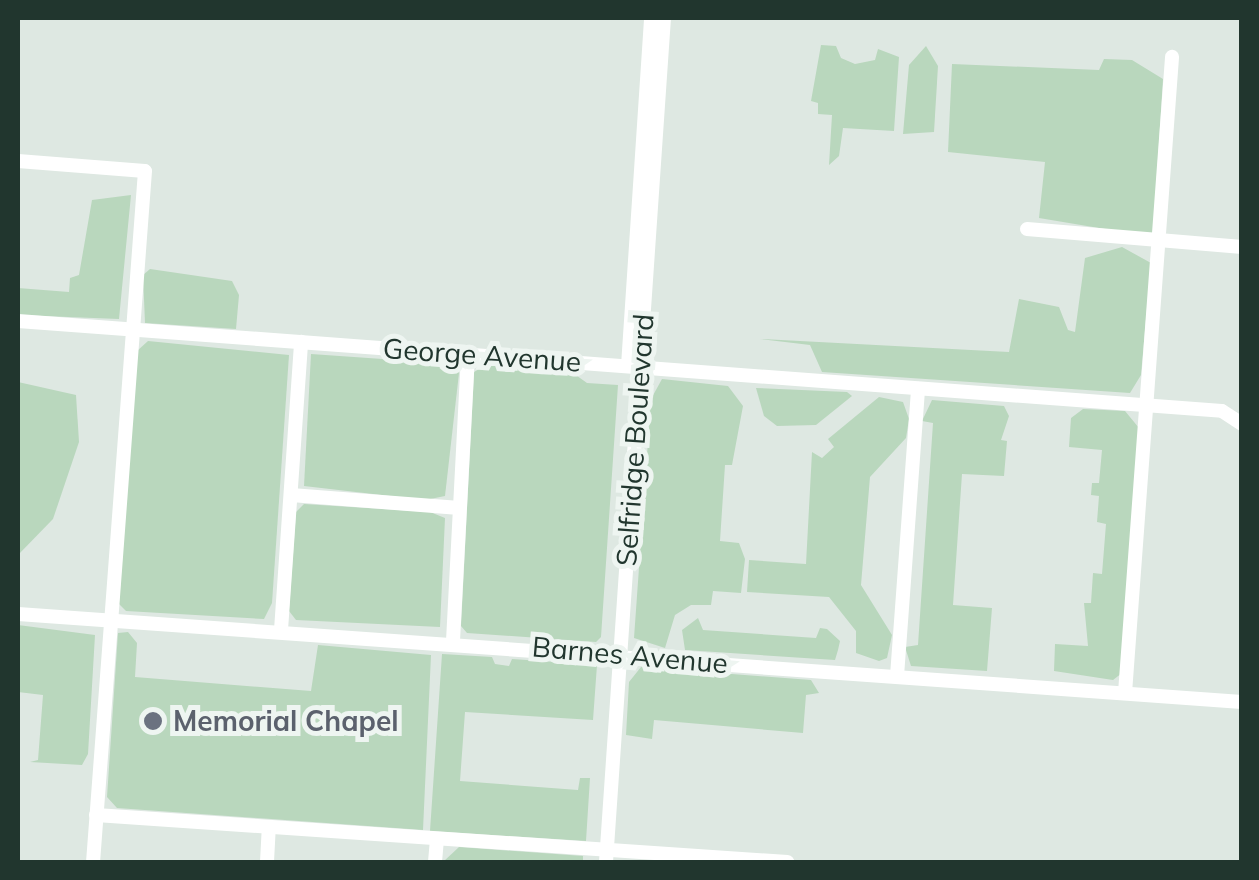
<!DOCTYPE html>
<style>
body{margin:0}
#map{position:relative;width:1259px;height:880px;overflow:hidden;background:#dee8e2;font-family:Mulish,sans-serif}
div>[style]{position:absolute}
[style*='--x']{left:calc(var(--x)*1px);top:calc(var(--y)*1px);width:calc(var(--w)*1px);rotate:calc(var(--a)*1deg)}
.green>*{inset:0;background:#b9d7bd}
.minor>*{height:14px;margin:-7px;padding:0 7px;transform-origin:7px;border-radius:7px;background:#fff}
.dots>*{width:28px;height:28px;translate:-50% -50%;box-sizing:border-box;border:5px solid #eef5f1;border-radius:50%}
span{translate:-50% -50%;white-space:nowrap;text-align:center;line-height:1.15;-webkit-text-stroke:10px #eef5f1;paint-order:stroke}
.street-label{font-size:28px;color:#21362e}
.worship-label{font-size:28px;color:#5b616d;font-weight:700}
.left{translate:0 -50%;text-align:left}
.frame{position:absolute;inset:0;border:20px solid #21362e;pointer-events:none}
</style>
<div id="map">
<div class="green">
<i style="clip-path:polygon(821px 45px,836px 46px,841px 58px,855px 64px,875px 60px,878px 49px,899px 57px,894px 131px,843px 128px,839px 156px,829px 165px,832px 115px,818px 114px,818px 103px,811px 101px)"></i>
<i style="clip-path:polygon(926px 46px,938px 66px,934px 132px,903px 134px,909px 65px)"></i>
<i style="clip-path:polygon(1104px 59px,1132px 60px,1163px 79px,1153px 237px,1039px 218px,1045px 162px,948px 152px,952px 64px,1099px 70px)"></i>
<i style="clip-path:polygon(131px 195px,119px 319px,18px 315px,18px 288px,69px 292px,70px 278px,79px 275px,92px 200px)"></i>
<i style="clip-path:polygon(1122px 247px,1151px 263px,1141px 375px,1130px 393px,822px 372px,810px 345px,760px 339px,1009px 352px,1019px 299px,1059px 307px,1068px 330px,1075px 332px,1085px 258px)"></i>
<i style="clip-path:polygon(150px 269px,232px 281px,239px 295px,236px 329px,145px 323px,143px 275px)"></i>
<i style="clip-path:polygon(148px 341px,289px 355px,272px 603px,264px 619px,126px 611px,119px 604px,137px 351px)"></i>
<i style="clip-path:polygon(311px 354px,454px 364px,459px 373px,445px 496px,425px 500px,304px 486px)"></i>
<i style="clip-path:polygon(486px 365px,573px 373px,587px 383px,618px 385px,601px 637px,596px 642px,467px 633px,461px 626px,474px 372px)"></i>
<i style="clip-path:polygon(662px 379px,728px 386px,743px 406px,732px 465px,725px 465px,720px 541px,739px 543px,745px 559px,741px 593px,713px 591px,711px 605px,691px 605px,675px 615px,665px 648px,634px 638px,651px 399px)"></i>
<i style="clip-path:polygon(18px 382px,76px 395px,79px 442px,53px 519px,18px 555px)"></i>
<i style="clip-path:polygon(756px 388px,847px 392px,852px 396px,816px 425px,777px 426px,764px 416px)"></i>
<i style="clip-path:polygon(879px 397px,903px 402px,909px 419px,906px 438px,870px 477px,861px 585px,892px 635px,887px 658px,879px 661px,856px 653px,856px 631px,829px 597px,747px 592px,749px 560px,806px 564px,812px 452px,822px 458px,834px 447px,828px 439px)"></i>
<i style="clip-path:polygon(932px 400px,1004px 406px,1009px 416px,1001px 440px,1007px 441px,1004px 476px,962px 474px,953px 605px,992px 608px,987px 671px,911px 666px,905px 647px,918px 645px,933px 423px,922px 421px)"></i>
<i style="clip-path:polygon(1083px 409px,1125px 411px,1139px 428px,1122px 673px,1113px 680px,1054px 671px,1055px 644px,1088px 646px,1084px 603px,1091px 603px,1093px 573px,1102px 574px,1106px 524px,1097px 522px,1099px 496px,1091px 495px,1092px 483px,1099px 483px,1102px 450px,1069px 447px,1071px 418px)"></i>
<i style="clip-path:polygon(304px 504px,430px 512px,445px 518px,440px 627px,296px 620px,289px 611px,296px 512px)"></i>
<i style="clip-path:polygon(698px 618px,703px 630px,816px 638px,820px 628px,827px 629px,840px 641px,838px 650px,835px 660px,685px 650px,682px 630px)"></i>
<i style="clip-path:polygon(18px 625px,95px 635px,88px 754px,82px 765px,30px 762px,38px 760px,43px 695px,18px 692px)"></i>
<i style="clip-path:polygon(128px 632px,137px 643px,135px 677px,311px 691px,318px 645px,431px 655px,423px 830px,117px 808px,107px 797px,118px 633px)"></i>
<i style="clip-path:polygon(442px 654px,492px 657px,495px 664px,509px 666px,512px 659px,597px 665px,593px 720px,465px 712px,460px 781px,578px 790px,580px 778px,590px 778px,586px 841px,430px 831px)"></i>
<i style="clip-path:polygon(641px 667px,811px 680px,819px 693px,806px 695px,803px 733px,654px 720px,652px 739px,626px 735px,629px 682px)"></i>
<i style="clip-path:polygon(459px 847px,583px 856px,583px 862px,443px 862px)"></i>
</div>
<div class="minor">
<i style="--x:18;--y:161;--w:127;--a:4.5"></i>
<i style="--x:145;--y:171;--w:693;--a:94.3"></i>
<i style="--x:1027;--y:229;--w:216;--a:4.8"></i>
<i style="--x:18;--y:321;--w:1207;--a:4.27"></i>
<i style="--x:1222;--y:411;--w:24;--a:33"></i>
<i style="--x:628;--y:366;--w:349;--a:-86.2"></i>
<i style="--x:291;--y:495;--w:169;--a:4.4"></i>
<i style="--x:18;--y:614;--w:1227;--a:4.11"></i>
<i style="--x:281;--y:630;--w:289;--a:-86"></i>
<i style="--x:453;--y:641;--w:287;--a:-87"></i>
<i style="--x:897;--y:676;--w:288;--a:-85.8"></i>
<i style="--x:1125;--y:693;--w:638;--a:-85.77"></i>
<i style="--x:96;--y:815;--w:693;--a:3.89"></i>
<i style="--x:267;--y:862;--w:35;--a:-87"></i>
<i style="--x:435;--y:862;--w:23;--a:-85"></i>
<i style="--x:606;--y:862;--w:846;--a:-86.07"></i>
</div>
<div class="dots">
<i style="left:153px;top:721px;background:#6b7280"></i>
</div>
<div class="street-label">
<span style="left:482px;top:355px;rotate:4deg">George Avenue</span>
<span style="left:635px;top:440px;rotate:-86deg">Selfridge Boulevard</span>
<span style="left:630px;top:655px;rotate:5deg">Barnes Avenue</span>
</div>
<div class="worship-label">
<span class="left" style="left:173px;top:721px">Memorial Chapel</span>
</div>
<div class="frame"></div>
</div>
